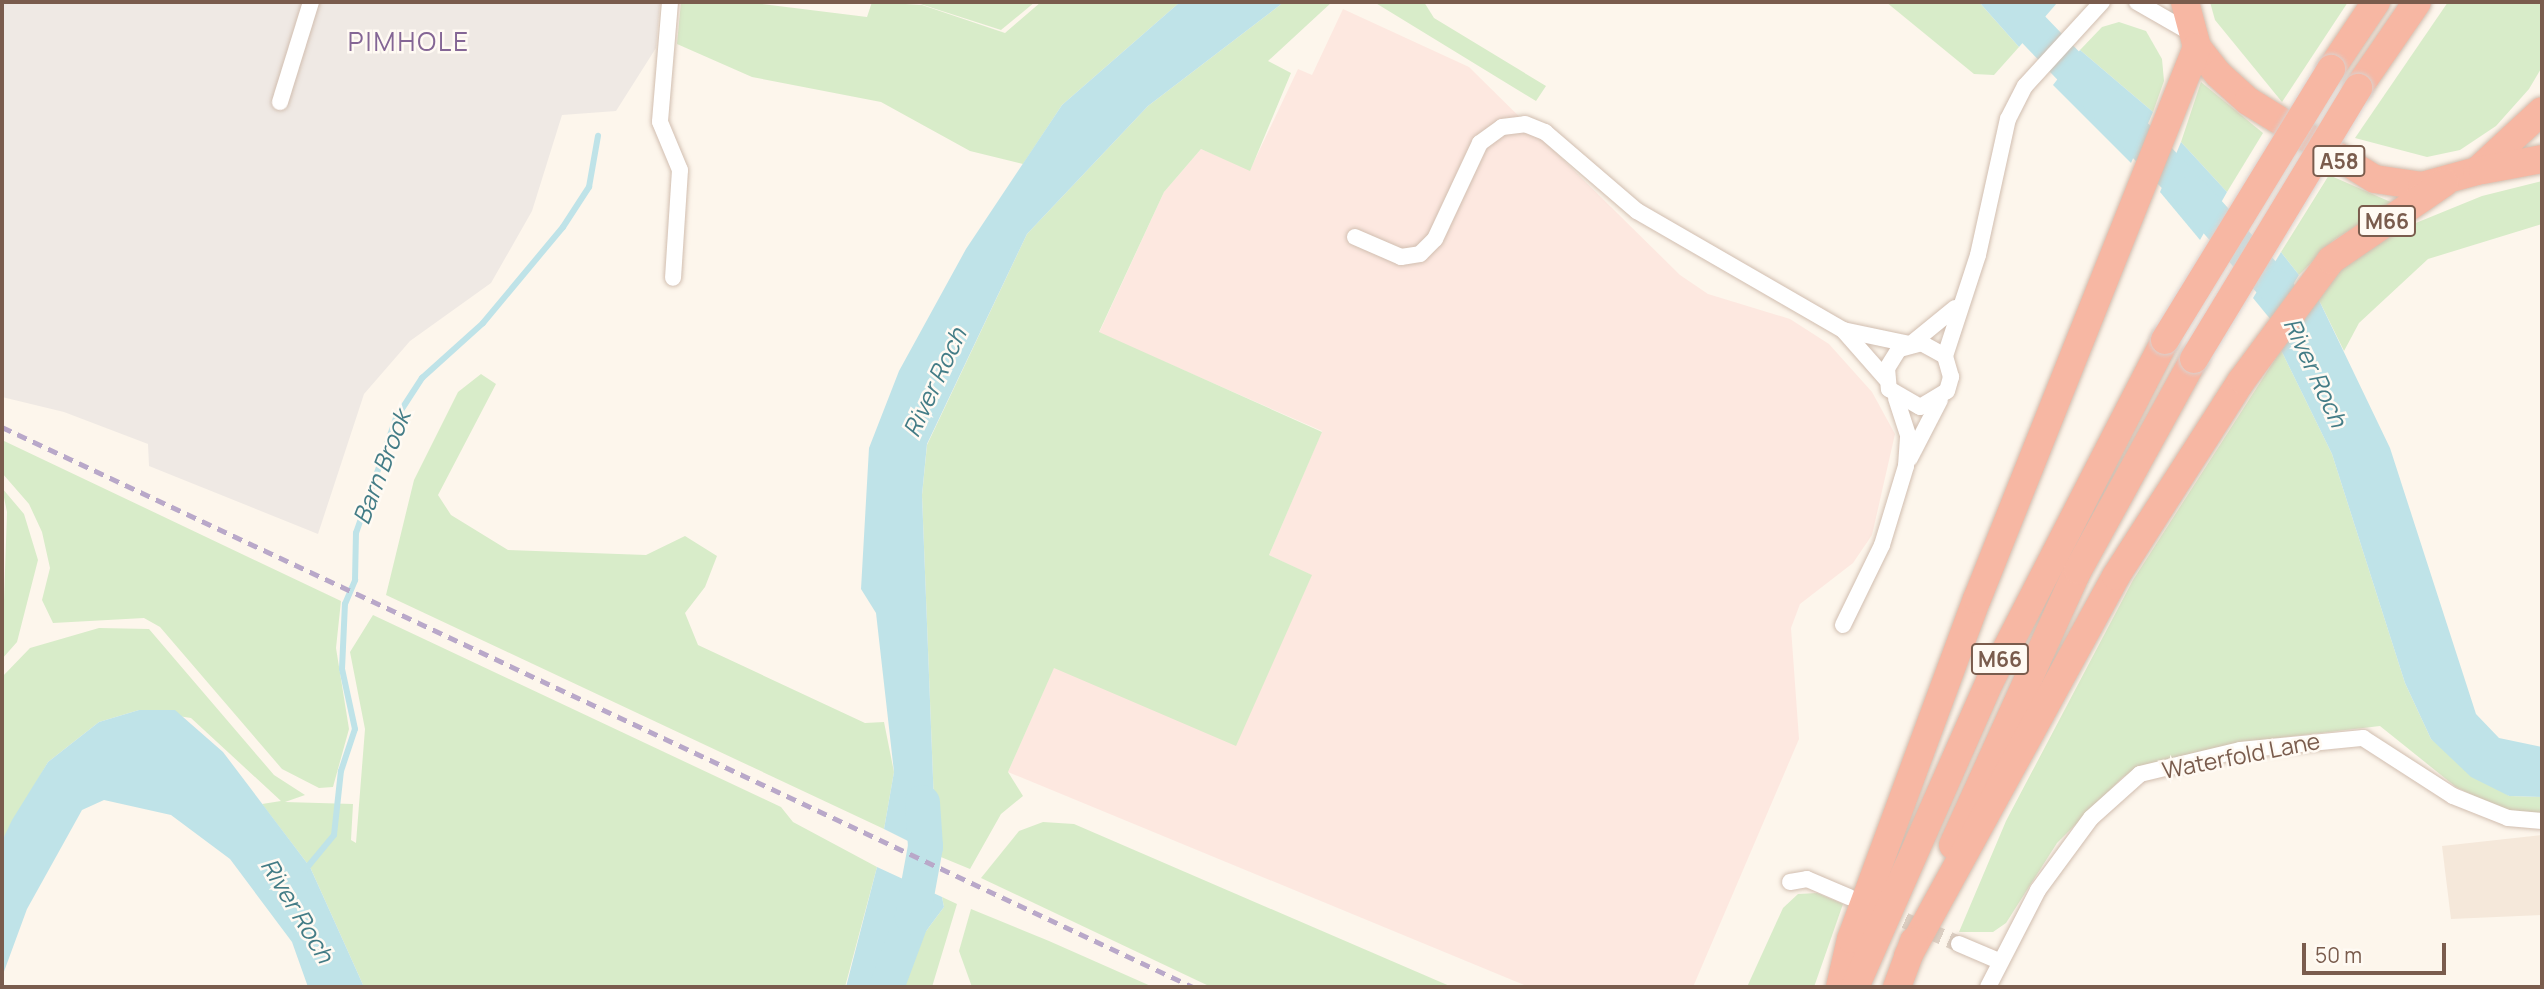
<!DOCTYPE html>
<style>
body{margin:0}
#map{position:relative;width:2544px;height:989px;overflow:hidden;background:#fdf6ec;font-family:Manrope,sans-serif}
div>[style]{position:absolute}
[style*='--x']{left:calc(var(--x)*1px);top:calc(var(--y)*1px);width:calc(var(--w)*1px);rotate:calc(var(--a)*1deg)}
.residential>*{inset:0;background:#f5e8da}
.commercial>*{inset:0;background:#fde8e0}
.industrial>*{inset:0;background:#efe9e4}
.green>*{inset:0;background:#d8ecc9}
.water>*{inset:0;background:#bfe3e8}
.stream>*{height:6px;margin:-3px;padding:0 3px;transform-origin:3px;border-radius:3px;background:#bfe3e8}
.river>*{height:35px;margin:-17.5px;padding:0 17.5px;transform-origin:17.5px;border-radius:17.5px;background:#bfe3e8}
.street-tunnel>*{height:16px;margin-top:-8px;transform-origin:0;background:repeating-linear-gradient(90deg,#dcd0c4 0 16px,transparent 0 24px)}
.roads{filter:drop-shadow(0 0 2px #d1beb0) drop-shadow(0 0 2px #d1beb0)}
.street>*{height:16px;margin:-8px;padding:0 8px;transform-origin:8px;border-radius:8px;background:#fff}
.highway>*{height:28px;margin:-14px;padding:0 14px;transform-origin:14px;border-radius:14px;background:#f7b7a3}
.rail>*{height:5px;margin-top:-2.5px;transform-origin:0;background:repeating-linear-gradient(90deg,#b9a8c9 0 10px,transparent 0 17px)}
.bridges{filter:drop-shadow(0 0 2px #dad1cd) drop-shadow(0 0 2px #dad1cd)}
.highway-bridge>*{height:28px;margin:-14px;padding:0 14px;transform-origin:14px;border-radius:14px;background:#f7b7a3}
span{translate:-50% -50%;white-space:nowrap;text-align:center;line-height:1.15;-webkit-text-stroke:5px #fffaf3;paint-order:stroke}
.shield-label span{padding:2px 5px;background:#fffaf3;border:2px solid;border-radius:5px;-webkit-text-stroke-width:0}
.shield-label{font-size:21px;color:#7a5c4d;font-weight:700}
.street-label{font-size:23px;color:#7a5c4d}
.water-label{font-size:24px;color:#437c86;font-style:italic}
.quarter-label{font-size:26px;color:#846695;letter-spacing:2px}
.frame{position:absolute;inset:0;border:4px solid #7a5c4d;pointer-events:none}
.scale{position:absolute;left:2302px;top:943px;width:144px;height:32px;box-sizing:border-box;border:4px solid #7a5c4d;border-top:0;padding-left:9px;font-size:21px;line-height:24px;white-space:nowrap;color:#7a5c4d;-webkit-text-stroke:5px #fffaf3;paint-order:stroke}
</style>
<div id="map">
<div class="residential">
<i style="clip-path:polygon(2542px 835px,2542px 915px,2451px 919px,2442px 846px)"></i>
</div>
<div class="commercial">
<i style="clip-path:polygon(1343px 9px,1469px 67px,1680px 275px,1708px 294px,1790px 319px,1829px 344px,1872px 392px,1895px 434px,1872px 535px,1853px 563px,1800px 604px,1791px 628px,1799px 739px,1693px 987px,1529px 987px,1008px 772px,1054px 667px,1311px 575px,1269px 555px,1322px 431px,1099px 333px,1164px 192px,1201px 149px,1250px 170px,1298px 69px,1312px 75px)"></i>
</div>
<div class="industrial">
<i style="clip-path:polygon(2px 2px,660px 2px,656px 48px,616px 111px,562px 115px,532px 211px,491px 283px,410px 341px,364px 394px,318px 534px,149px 466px,148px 444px,64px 412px,2px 397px)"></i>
</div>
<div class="green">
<i style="clip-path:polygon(681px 2px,747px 2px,867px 17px,872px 2px,922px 5px,1005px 33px,1041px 2px,1180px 2px,1062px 105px,1023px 164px,970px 151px,881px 102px,752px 77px,677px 44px)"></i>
<i style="clip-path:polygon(914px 2px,1035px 2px,1001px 30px)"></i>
<i style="clip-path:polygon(1284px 2px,1332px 2px,1268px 61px,1291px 73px,1250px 171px,1201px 149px,1164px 192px,1099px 332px,1322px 432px,1269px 555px,1312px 575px,1236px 746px,1054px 668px,1008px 772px,1023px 796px,1001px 814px,970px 869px,936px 855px,922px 495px,927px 445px,1027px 234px,1148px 106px)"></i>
<i style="clip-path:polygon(1374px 2px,1424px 2px,1434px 18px,1546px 86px,1536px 101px)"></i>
<i style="clip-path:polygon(1886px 2px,1979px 2px,2019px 47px,1994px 75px,1974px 74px)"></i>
<i style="clip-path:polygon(2210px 2px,2348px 2px,2282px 102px,2215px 20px)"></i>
<i style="clip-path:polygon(2448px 2px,2542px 2px,2542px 67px,2529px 89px,2496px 126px,2460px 150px,2427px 157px,2355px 138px)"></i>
<i style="clip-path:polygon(2119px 22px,2146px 31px,2162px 59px,2164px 81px,2153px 112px,2080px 50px,2102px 27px)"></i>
<i style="clip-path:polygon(2201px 82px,2263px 133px,2227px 192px,2181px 142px)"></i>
<i style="clip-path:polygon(2329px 175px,2393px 203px,2334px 240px,2299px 275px,2281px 252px)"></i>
<i style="clip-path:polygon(2542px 181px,2542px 224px,2428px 259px,2359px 323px,2344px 351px,2317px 296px,2335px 273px,2379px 238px,2482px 196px)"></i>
<i style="clip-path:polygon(2281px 350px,2332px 454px,2405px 683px,2431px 739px,2509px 796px,2542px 797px,2542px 817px,2496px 807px,2456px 787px,2380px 726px,2252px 741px,2153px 763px,2123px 777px,2057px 843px,2006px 923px,1993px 932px,1959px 932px,2006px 821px,2133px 580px)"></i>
<i style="clip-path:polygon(481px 374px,496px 384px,438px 495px,451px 515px,508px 550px,646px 555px,685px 536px,717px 556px,705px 587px,685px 613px,698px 645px,865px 723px,884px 722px,894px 772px,884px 829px,386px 595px,414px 480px,458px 392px)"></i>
<i style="clip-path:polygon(2px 440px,341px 601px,336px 648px,349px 729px,333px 787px,319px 788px,282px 769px,160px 627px,144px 618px,53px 623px,42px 600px,50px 568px,42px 532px,29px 504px,2px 473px)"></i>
<i style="clip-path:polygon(2px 488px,24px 514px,38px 560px,17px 642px,2px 659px,7px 512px)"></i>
<i style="clip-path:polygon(373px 615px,781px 807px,793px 822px,877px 867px,845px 987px,364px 987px,310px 867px,262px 804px,281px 801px,191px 718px,139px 710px,99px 722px,48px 762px,2px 841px,2px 677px,30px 648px,99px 628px,149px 629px,274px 775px,305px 795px,285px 802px,353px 804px,351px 840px,356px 843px,365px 729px,350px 652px)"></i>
<i style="clip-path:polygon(1043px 822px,1074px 824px,1452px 987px,1211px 987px,981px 878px,1019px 831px)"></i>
<i style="clip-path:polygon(1817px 893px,1843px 904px,1814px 987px,1747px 987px,1783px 908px,1798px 894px)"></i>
<i style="clip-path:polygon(942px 897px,957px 904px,932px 987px,903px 987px,909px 954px,944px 907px)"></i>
<i style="clip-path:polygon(971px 909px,1049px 941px,1153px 987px,972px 987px,959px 951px)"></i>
</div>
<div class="water">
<i style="clip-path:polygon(1180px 2px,1284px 2px,1148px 106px,1027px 234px,927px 444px,922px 495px,936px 855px,884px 829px,894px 772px,876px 613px,861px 589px,869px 448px,899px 371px,966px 249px,1062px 105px)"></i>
<i style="clip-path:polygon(1979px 2px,2056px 2px,2057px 3px,2019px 47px)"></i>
<i style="clip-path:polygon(2080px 50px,2153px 112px,2131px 163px,2053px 85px)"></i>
<i style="clip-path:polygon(2181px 142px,2227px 192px,2200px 240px,2160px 192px)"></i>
<i style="clip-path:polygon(2281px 252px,2299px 275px,2271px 320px,2253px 298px)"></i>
<i style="clip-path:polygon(2317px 296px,2390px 448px,2476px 714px,2499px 738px,2542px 747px,2542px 797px,2509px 796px,2471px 777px,2431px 739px,2405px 683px,2332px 454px,2281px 350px)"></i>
<i style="clip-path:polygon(139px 710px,175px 710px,223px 752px,310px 867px,364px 987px,308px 987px,292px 942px,230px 859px,171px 815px,104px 800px,82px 810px,27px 909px,2px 977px,2px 841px,12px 820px,48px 762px,99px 722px)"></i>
<i style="clip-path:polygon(877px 867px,942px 897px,944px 907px,909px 954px,903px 987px,846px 987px)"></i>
</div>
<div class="stream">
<i style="--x:305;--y:870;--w:45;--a:-50.4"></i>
<i style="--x:334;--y:835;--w:64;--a:-83.8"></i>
<i style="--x:341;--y:771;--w:44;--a:-71.6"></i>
<i style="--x:355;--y:729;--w:61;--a:-102.2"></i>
<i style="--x:342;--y:669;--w:65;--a:-87.4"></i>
<i style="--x:345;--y:604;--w:26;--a:-67"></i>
<i style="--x:355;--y:580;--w:47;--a:-88.8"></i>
<i style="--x:356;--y:533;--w:122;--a:-70.8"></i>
<i style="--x:396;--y:418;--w:48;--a:-57"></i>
<i style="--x:422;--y:378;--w:82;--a:-42"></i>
<i style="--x:483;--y:323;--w:125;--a:-50.2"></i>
<i style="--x:563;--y:227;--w:48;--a:-57"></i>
<i style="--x:589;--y:187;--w:52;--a:-80"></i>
</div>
<div class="river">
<i style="--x:2007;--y:2;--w:265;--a:46.1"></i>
<i style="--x:2191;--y:193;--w:127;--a:48.2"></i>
<i style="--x:2276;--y:288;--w:34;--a:62"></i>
<i style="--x:886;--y:987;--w:75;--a:-69.6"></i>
<i style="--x:912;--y:917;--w:72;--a:-79.6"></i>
<i style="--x:925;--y:846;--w:44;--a:-93.9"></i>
</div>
<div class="street-tunnel">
<i style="--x:1883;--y:911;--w:83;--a:23.5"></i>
</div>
<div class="roads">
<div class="street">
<i style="--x:670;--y:2;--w:120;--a:94.8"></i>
<i style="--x:660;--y:122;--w:52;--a:67.4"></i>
<i style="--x:680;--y:170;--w:108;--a:93.7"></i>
<i style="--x:2137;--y:2;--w:62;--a:29.9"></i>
<i style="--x:280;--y:102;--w:105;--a:-72.8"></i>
<i style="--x:1355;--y:237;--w:50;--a:23.5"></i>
<i style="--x:1401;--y:257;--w:19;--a:-9"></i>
<i style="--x:1420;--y:254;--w:21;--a:-45"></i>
<i style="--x:1435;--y:239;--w:106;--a:-64.9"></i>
<i style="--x:1480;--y:143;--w:27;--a:-36"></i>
<i style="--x:1502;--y:127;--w:23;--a:-7"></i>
<i style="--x:1525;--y:124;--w:22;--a:22"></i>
<i style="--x:1545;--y:132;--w:121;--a:40.7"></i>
<i style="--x:1637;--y:211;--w:238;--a:30"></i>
<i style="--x:1843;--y:330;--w:67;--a:12"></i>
<i style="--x:1843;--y:330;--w:65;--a:48.7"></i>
<i style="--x:1911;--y:344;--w:57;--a:-39.3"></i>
<i style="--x:1945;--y:356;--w:26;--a:-151"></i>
<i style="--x:1922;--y:343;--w:24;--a:165"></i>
<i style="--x:1899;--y:349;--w:22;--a:122"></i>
<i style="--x:1887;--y:368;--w:21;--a:85"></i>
<i style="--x:1889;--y:389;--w:36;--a:30"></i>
<i style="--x:1920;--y:407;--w:31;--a:-31"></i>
<i style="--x:1947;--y:391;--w:15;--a:-74"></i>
<i style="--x:1951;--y:377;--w:22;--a:-106"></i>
<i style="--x:1945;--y:356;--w:106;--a:-71.9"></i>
<i style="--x:1978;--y:255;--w:139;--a:-77.6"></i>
<i style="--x:2008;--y:119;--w:37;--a:-63"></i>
<i style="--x:2025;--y:86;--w:114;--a:-47.5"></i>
<i style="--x:1910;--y:458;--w:65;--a:-62.7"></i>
<i style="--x:1843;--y:625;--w:89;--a:-64"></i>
<i style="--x:1882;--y:545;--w:83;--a:-73.1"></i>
<i style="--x:1906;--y:466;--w:31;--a:-86"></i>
<i style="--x:1908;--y:435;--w:39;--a:-108"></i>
<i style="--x:1790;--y:882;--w:17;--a:-10"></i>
<i style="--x:1807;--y:879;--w:46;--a:23.2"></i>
<i style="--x:1959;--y:944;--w:43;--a:23"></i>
<i style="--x:1988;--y:987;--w:109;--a:-62.7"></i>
<i style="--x:2038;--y:890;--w:89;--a:-53.6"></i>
<i style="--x:2091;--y:818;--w:66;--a:-41.9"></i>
<i style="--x:2140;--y:774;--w:103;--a:-13.5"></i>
<i style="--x:2240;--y:750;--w:124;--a:-5.6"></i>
<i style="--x:2363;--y:738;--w:107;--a:32.8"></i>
<i style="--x:2453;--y:796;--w:59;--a:21.8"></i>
<i style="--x:2508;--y:818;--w:34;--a:5"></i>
</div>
<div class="highway">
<i style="--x:2185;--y:2;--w:47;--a:75.1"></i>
<i style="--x:2197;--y:47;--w:34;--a:52"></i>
<i style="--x:2218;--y:74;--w:40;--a:42"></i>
<i style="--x:2248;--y:101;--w:149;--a:31.6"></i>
<i style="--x:2375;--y:179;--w:48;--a:8.5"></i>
<i style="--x:2422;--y:186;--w:57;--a:-15.3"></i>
<i style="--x:2477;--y:171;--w:88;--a:-42.7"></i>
<i style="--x:2331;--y:69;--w:81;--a:-56.1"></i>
<i style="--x:2358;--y:88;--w:104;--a:-55.5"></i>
<i style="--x:2483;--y:170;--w:60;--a:-10.6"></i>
<i style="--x:1953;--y:845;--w:302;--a:-65.6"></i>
<i style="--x:2078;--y:570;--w:241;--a:-61.2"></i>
<i style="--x:1908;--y:956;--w:433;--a:-61.3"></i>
<i style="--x:2116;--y:576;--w:233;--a:-57.3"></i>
<i style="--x:2242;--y:380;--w:149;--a:-53.4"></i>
<i style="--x:2331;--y:260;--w:137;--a:-34.3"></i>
<i style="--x:1840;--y:987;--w:49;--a:-77.1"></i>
<i style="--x:1851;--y:939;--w:363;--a:-69.7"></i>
<i style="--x:1977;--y:599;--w:594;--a:-68.27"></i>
<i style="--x:1855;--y:987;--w:334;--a:-66.2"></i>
<i style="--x:1990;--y:681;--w:383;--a:-62.8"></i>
<i style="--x:1897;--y:987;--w:49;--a:-69.7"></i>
</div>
</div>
<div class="rail">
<i style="--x:2;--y:427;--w:1316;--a:25.18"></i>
</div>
<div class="bridges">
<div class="highway-bridge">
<i style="--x:2165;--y:340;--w:318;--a:-58.5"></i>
<i style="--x:2194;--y:359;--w:317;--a:-58.8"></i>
</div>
</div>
<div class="shield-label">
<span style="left:2339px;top:161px">A58</span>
<span style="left:2387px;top:221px">M66</span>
<span style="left:2000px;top:659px">M66</span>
</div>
<div class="street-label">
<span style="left:2241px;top:755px;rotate:-11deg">Waterfold Lane</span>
</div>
<div class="water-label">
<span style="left:2316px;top:372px;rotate:65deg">River Roch</span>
<span style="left:934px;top:382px;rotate:-65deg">River Roch</span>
<span style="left:381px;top:467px;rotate:-69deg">Barn Brook</span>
<span style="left:298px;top:910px;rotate:59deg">River Roch</span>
</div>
<div class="quarter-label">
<span style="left:409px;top:42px">PIMHOLE</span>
</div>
<div class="frame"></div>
<div class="scale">50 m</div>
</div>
